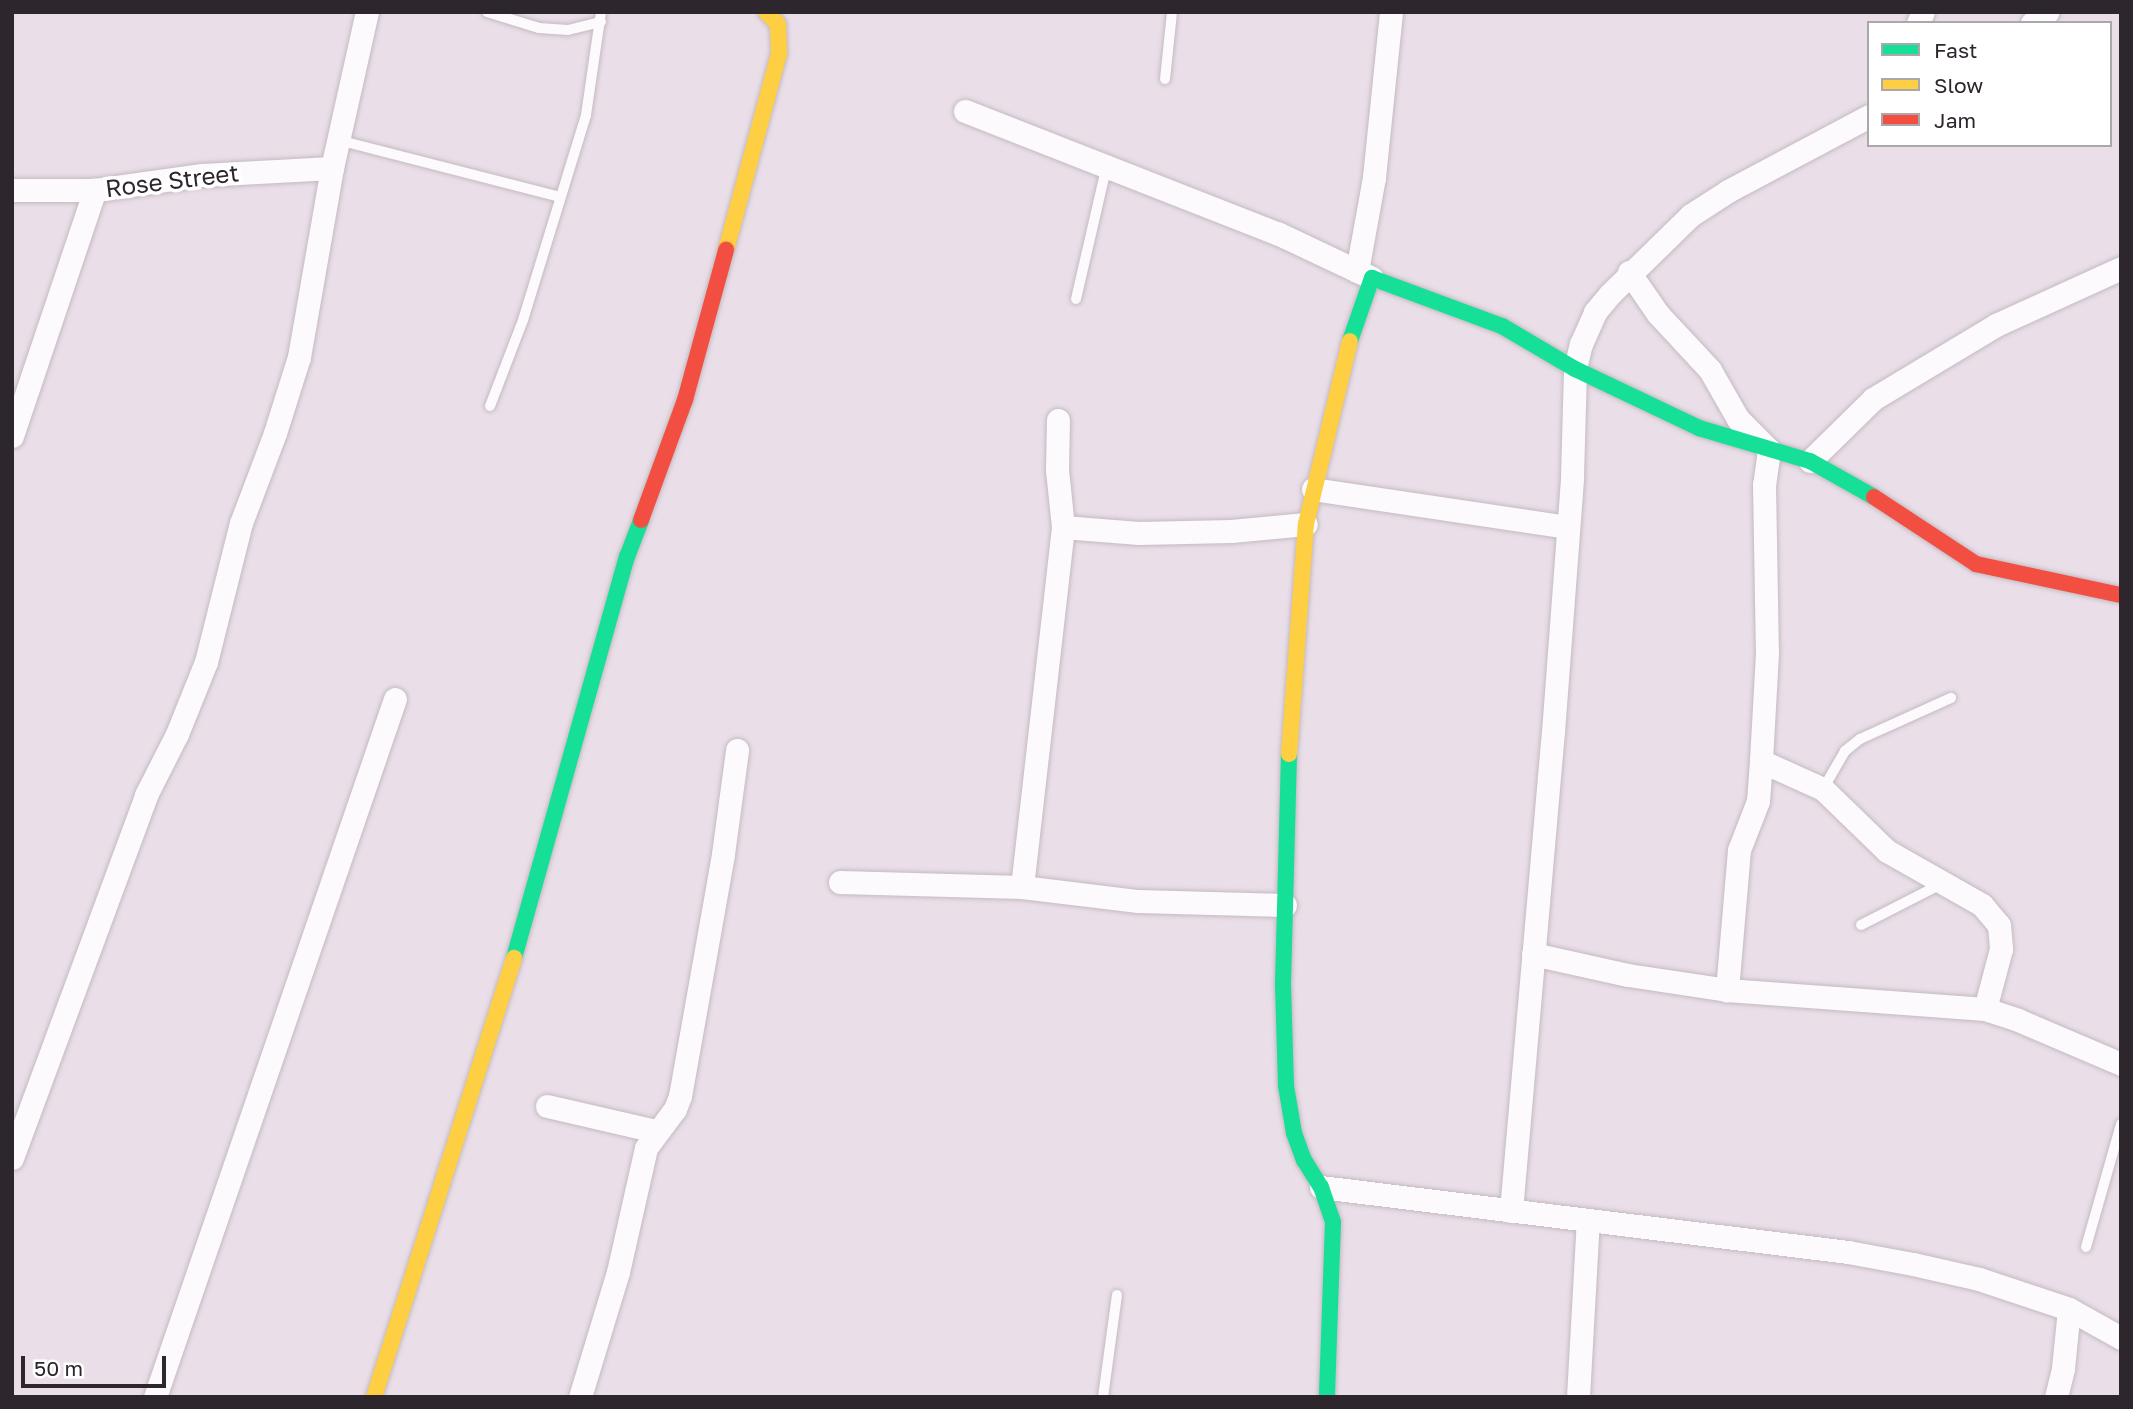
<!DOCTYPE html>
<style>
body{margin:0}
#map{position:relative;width:2133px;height:1409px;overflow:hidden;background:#eadfe8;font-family:"Golos Text",sans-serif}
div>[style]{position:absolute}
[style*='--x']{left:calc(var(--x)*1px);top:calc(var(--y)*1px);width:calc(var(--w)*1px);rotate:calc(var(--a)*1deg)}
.roads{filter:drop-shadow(0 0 2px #c4bac2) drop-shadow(0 0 2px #c4bac2)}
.lane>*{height:10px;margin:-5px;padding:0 5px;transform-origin:5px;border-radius:5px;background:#fcfafc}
.street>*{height:23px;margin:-11.5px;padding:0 11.5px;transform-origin:11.5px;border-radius:11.5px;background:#fcfafc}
.fast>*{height:16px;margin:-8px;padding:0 8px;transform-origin:8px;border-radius:8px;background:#16e098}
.slow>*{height:16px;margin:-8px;padding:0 8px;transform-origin:8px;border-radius:8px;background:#ffcf43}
.jam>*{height:16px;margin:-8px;padding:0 8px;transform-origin:8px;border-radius:8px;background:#f24e42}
span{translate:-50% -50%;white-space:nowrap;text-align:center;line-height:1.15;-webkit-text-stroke:7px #fff;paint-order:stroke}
.street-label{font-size:24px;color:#2e262d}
.frame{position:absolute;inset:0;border:14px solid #2e262d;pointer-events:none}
.legend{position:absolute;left:1867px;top:21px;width:245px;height:126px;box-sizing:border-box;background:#fff;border:2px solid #aba8ab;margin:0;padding:9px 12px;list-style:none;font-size:21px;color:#2e262d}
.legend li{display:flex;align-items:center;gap:14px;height:35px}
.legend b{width:35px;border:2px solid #aba8ab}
.scale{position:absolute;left:21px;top:1356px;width:145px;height:32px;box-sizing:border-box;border:4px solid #2e262d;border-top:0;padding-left:9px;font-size:21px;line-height:24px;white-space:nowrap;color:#2e262d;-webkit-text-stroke:5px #fff;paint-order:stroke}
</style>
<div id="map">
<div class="roads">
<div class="lane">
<i style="--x:487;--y:12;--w:54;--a:17.1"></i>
<i style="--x:539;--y:28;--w:29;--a:4"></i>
<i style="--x:568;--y:30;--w:34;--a:-14"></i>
<i style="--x:1165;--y:79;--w:67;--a:-84"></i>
<i style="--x:338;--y:140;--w:229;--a:14.4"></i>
<i style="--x:1076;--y:299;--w:138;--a:-77"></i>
<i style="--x:490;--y:406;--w:92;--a:-69"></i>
<i style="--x:523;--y:320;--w:214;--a:-72.9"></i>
<i style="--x:586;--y:115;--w:104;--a:-81.7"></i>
<i style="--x:1823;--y:789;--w:44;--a:-59.9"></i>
<i style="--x:1845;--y:751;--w:19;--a:-39"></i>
<i style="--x:1860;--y:739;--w:100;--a:-24.3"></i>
<i style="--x:1861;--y:925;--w:90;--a:-27.1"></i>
<i style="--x:2086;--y:1247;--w:128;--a:-74.1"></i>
<i style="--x:1103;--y:1397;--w:103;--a:-82.2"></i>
</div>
<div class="street">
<i style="--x:1918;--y:23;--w:12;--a:-66"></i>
<i style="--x:2032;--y:23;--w:19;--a:-36"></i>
<i style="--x:965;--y:111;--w:335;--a:21.4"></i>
<i style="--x:1277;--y:233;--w:105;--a:25.3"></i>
<i style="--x:12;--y:190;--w:83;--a:0"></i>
<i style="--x:95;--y:190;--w:108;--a:-8"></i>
<i style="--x:202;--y:175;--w:130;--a:-3.1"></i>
<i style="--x:1357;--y:271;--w:96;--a:-79.7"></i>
<i style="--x:1374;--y:177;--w:166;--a:-84.1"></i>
<i style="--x:1629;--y:272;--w:51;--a:55.4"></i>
<i style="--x:1658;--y:314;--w:76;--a:47.1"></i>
<i style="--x:1710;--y:370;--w:56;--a:60.3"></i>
<i style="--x:1738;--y:419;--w:44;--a:45"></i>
<i style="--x:1769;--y:450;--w:34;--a:98"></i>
<i style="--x:1764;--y:484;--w:169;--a:89"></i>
<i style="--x:1767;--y:653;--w:108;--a:93.2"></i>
<i style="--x:1761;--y:761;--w:40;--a:94.3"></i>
<i style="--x:1758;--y:801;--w:53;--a:111.2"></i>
<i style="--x:1739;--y:850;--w:141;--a:94.9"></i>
<i style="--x:12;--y:436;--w:260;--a:-71.4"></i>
<i style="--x:1810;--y:461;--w:88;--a:-44.5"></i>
<i style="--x:1873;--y:399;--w:144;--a:-31"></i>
<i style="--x:1996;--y:325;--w:137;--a:-24.5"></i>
<i style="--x:1313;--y:489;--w:257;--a:8.5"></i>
<i style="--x:1063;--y:527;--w:76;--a:4.5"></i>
<i style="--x:1139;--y:533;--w:92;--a:-1.2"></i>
<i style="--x:1231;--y:531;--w:75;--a:-5.3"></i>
<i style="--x:1761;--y:761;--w:68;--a:24.3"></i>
<i style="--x:1823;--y:789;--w:89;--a:44.1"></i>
<i style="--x:1887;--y:851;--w:109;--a:29.6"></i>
<i style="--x:1982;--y:905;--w:26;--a:50"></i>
<i style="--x:1999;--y:925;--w:24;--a:85"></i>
<i style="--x:2001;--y:949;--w:62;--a:104.9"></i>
<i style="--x:840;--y:882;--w:182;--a:1.6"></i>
<i style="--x:1022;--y:887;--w:117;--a:6.9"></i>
<i style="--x:1138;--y:901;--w:147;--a:1.6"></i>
<i style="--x:1022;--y:887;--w:362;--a:-83.5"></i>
<i style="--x:1063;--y:527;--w:57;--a:-96"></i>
<i style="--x:1057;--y:470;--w:50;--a:-88.9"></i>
<i style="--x:1533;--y:954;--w:97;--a:12.5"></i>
<i style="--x:1628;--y:975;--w:100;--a:8.6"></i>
<i style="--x:1727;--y:990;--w:259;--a:4.2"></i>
<i style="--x:1985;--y:1009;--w:35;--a:18"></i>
<i style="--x:2018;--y:1020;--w:112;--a:23.1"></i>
<i style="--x:547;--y:1106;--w:111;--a:13"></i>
<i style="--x:12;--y:1158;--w:387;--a:-69.7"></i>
<i style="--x:146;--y:795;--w:68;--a:-63.1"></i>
<i style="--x:177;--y:734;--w:78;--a:-68.1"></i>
<i style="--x:206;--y:662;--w:143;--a:-75.9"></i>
<i style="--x:241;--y:523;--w:96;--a:-69.3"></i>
<i style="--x:275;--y:433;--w:80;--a:-72.5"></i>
<i style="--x:299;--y:357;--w:192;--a:-80.1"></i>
<i style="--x:332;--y:168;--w:160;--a:-77.4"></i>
<i style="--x:1321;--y:1187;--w:531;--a:7.03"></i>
<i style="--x:1848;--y:1252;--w:66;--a:10.5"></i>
<i style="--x:1913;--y:1264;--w:68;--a:12.8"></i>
<i style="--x:1979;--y:1279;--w:95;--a:18.4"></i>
<i style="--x:2069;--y:1309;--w:60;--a:29.1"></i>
<i style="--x:1511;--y:1211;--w:481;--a:-85"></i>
<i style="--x:1553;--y:732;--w:256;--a:-85.7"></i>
<i style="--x:1572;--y:477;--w:108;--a:-88.4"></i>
<i style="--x:1575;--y:369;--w:26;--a:-77"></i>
<i style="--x:1581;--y:344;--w:35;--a:-66"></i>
<i style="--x:1595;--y:312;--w:23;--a:-50"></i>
<i style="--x:1610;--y:294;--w:113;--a:-44.3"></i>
<i style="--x:1691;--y:215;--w:44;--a:-33"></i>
<i style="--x:1728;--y:191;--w:160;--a:-28"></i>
<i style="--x:155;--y:1397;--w:738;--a:-71.03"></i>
<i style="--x:580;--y:1397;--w:131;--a:-73.1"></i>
<i style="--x:618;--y:1272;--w:127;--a:-77.3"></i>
<i style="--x:646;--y:1148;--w:49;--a:-53.4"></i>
<i style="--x:675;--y:1109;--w:14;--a:-69"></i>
<i style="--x:680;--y:1096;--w:246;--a:-79.9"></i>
<i style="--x:723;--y:854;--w:105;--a:-82.3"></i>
<i style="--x:1578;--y:1397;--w:177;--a:-86.8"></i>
<i style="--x:2056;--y:1397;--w:30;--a:-76"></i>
<i style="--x:2063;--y:1368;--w:59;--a:-84.2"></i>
</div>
<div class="fast">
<i style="--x:1350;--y:341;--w:67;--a:-70.8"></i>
<i style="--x:1372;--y:278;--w:139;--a:20.3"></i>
<i style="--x:1502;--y:326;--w:85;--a:30.5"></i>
<i style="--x:1575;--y:369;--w:137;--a:25.4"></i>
<i style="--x:1699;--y:428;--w:116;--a:16.6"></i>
<i style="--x:1810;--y:461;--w:73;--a:29.4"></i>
<i style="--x:1289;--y:754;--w:231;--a:91.5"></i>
<i style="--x:1283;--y:985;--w:101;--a:88.3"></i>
<i style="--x:1286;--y:1086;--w:48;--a:80.3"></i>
<i style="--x:1294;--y:1133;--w:29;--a:70"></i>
<i style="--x:1304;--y:1160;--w:32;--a:58"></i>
<i style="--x:1321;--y:1187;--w:37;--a:71"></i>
<i style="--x:1333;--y:1222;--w:175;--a:92"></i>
<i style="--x:514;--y:958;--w:417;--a:-74.3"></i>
<i style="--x:627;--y:557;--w:40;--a:-69"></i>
</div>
<div class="slow">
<i style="--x:726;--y:250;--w:203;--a:-74.9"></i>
<i style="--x:779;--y:54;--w:30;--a:-92"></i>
<i style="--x:778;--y:24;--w:17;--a:-135"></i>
<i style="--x:1289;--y:754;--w:231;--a:-85.8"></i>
<i style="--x:1306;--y:524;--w:188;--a:-76.5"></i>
<i style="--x:374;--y:1397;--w:461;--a:-72.3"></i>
</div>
<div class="jam">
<i style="--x:1874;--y:497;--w:122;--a:33.3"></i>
<i style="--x:1976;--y:564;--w:148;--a:12.1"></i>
<i style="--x:641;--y:520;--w:128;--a:-69.9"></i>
<i style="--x:685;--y:400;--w:156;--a:-74.7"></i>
</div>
</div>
<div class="street-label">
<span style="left:172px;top:180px;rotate:-7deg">Rose Street</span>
</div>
<div class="frame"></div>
<ul class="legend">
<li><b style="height:9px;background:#16e098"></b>Fast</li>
<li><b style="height:9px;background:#ffcf43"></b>Slow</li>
<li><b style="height:9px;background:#f24e42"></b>Jam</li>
</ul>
<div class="scale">50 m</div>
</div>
